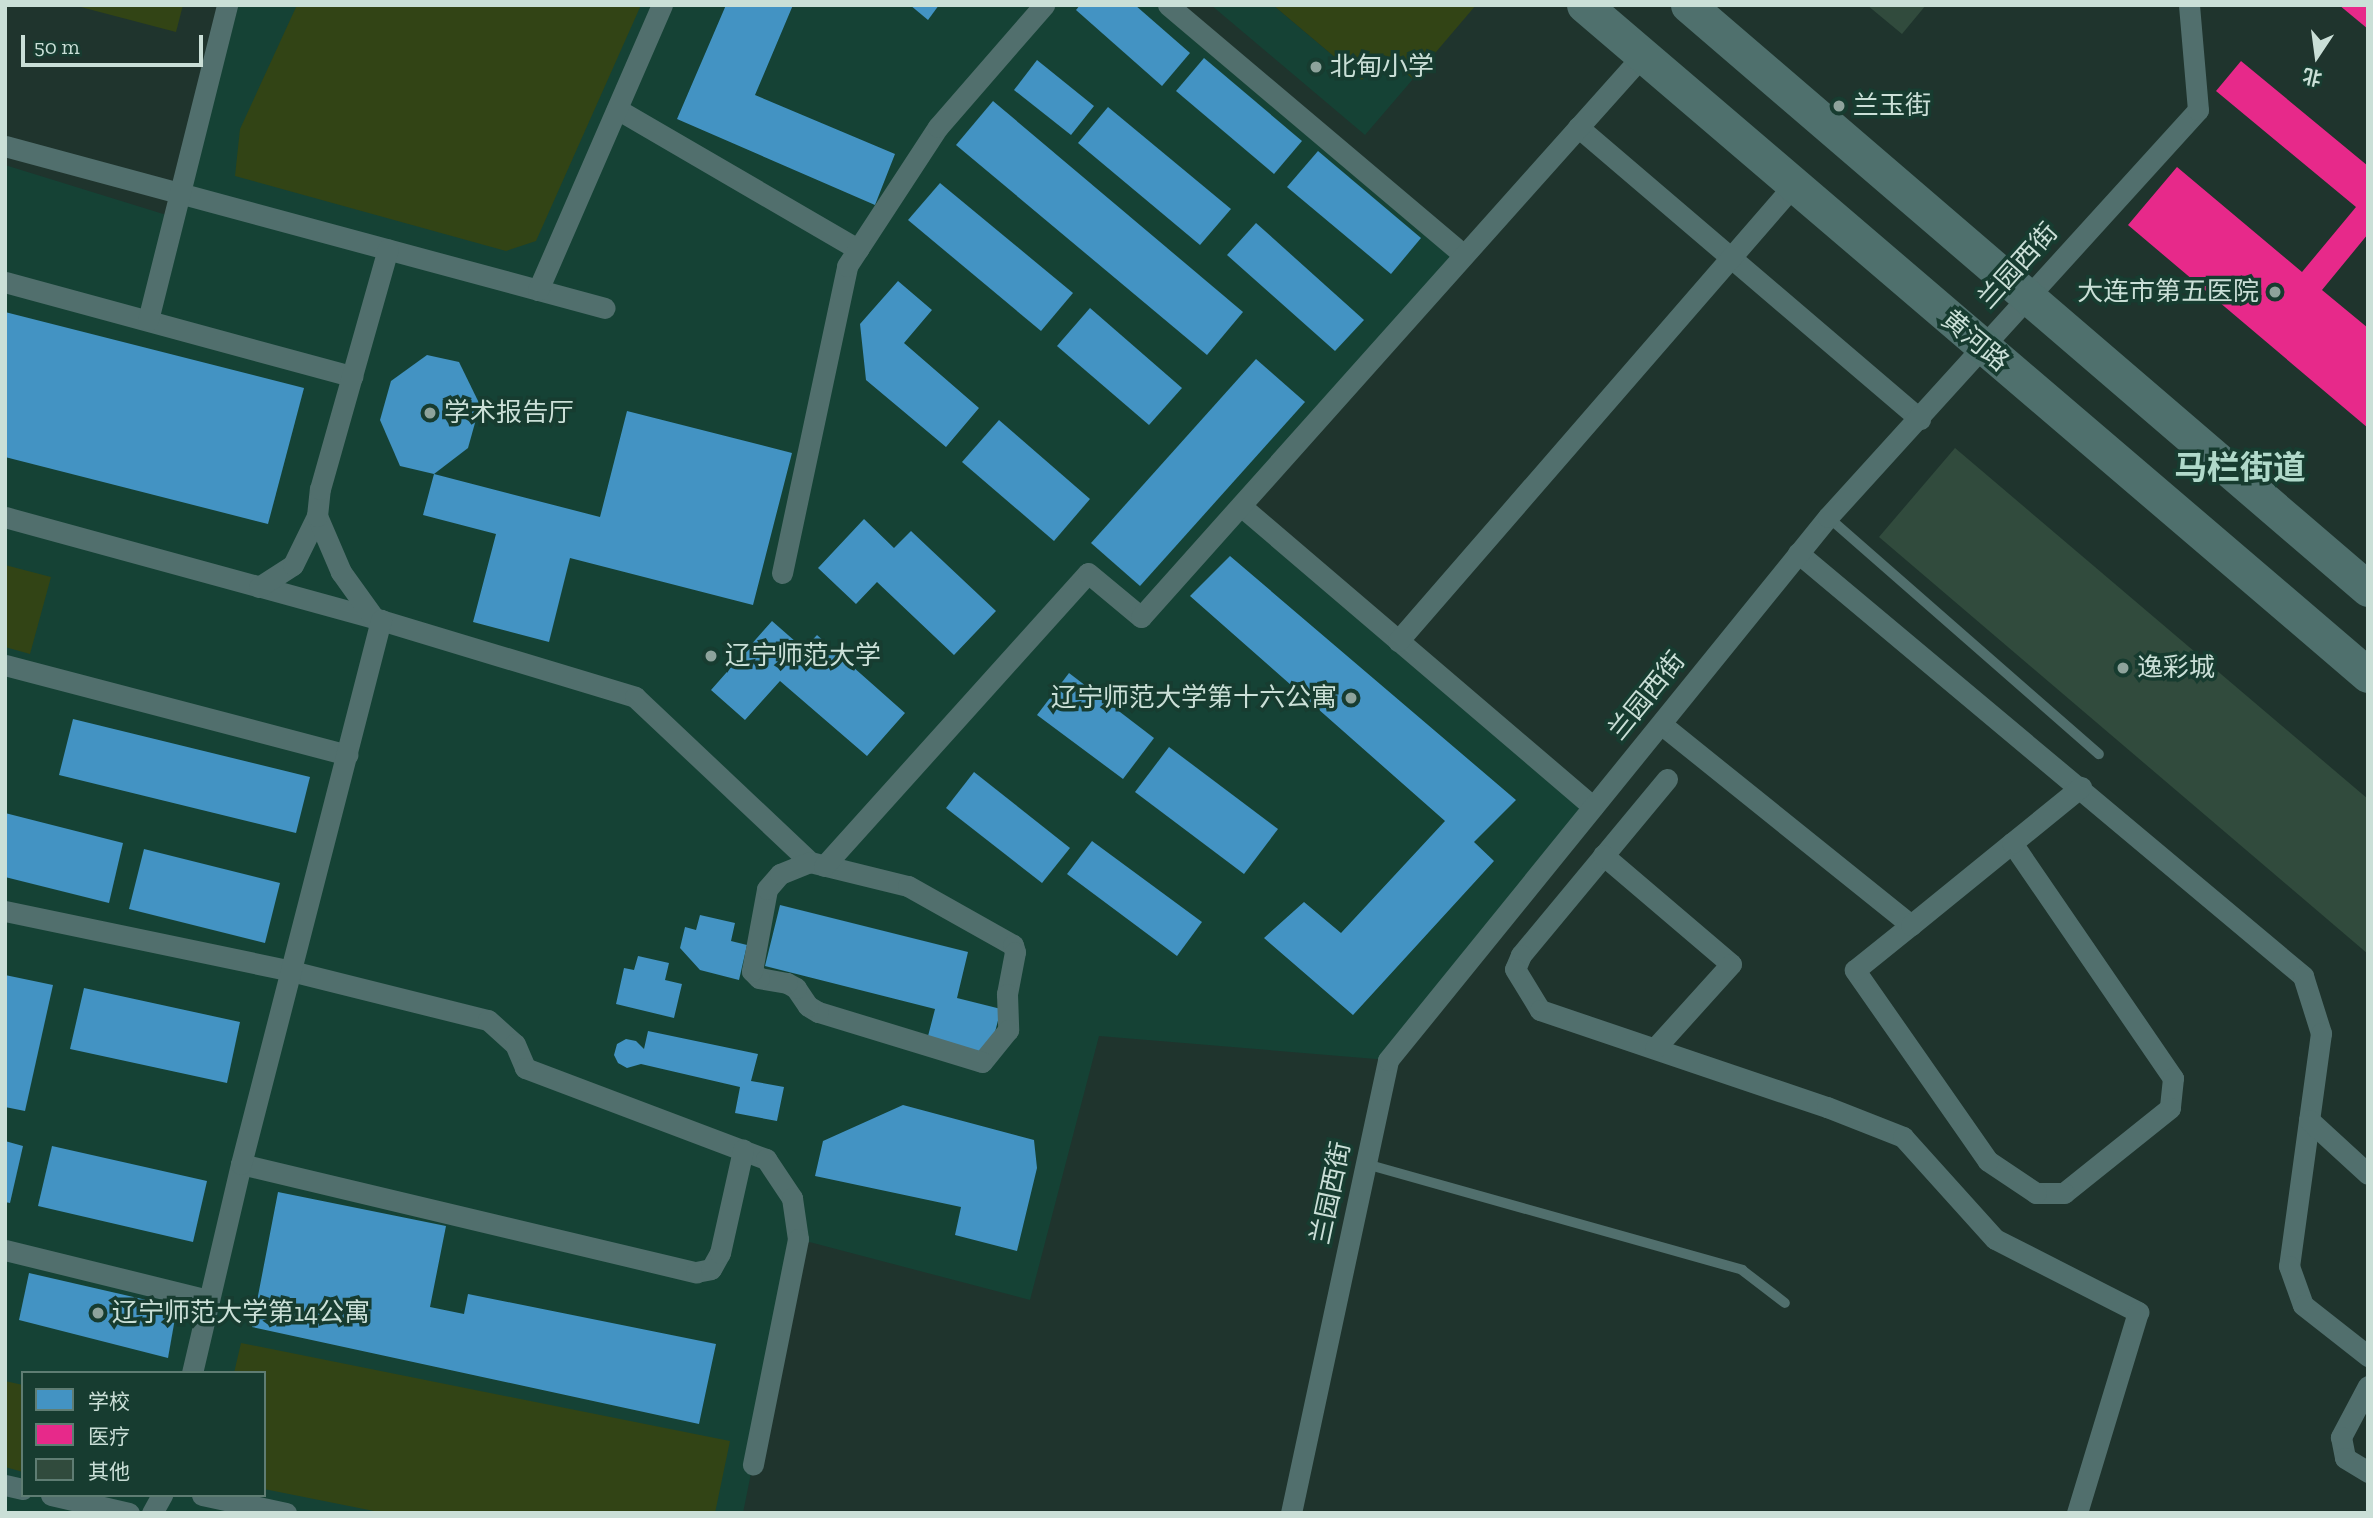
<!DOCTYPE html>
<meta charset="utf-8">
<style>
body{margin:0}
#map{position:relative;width:2373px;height:1518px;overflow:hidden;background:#1f342d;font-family:"Zilla Slab","Noto Sans SC",serif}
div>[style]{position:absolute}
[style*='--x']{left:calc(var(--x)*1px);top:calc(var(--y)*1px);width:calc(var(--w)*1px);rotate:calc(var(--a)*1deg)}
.built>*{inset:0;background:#154235}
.green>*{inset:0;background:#324415}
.schools>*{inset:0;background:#4393c3}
.health>*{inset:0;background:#e7298a}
.building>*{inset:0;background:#314b3d}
.lane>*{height:10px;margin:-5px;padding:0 5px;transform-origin:5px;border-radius:5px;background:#516f6d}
.street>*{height:21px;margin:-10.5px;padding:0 10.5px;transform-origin:10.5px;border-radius:10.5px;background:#516f6d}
.primary>*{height:35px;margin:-17.5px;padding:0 17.5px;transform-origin:17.5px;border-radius:17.5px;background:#4f706d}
.dots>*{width:19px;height:19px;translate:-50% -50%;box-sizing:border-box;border:4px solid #173c30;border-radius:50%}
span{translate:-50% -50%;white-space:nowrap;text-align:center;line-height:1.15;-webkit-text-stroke:7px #173c30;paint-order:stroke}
.poi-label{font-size:26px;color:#cadfd7}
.left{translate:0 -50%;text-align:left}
.right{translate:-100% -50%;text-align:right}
.street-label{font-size:26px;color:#cadfd7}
.district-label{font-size:33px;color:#b0d9ca;font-weight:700}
.frame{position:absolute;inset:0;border:7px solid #cadfd7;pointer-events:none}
.legend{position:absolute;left:21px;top:1371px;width:245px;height:126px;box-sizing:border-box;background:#173c30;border:2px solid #5f7d73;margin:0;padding:9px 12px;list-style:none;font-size:21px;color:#cadfd7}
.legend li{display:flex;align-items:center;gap:14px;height:35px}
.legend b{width:35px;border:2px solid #5f7d73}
.north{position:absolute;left:2282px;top:21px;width:70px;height:70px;-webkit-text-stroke:5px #173c30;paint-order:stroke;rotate:193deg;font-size:19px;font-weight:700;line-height:28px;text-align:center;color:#cadfd7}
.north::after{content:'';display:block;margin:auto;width:24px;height:32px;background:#cadfd7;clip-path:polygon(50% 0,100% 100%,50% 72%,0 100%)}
.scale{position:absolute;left:21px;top:35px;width:182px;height:32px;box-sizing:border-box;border:4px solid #cadfd7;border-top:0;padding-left:9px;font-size:21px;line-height:24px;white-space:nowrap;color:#cadfd7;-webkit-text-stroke:5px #173c30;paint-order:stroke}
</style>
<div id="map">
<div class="built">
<i style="clip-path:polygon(evenodd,228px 5px,1168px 5px,1464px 255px,1241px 506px,1593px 807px,1388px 1060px,1099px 1036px,1030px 1300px,798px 1239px,743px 1513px,5px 1513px,5px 165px,173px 217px,228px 5px,23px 1373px,264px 1373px,264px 1495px,23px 1495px,23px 1373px)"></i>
<i style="clip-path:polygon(1211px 5px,1273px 5px,1362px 80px,1384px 55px,1413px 79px,1365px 135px)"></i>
</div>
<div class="green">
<i style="clip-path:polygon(73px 5px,183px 5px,176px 32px)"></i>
<i style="clip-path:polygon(297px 5px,641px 5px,536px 241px,506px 251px,235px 176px,240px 129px)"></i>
<i style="clip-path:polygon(1273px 5px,1476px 5px,1413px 79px,1384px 55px,1362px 80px)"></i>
<i style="clip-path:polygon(5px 565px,51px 577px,30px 654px,5px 647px)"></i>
<i style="clip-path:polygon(241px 1343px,730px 1441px,715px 1513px,384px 1513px,264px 1489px,264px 1373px,234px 1373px)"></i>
<i style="clip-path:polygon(5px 1381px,23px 1385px,23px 1472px,5px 1467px)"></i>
</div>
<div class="schools">
<i style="clip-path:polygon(726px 5px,793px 5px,755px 95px,895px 154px,875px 205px,677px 119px)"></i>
<i style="clip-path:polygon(910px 5px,939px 5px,928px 20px)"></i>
<i style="clip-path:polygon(1080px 5px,1135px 5px,1190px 53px,1162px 86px,1076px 10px)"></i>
<i style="clip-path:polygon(1204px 58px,1302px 141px,1274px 174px,1176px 91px)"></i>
<i style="clip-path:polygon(1037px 60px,1094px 106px,1071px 135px,1014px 90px)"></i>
<i style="clip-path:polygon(993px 101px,1243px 312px,1207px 355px,956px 145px)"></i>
<i style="clip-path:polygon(1108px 107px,1231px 209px,1200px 245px,1078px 143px)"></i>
<i style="clip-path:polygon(1318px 151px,1421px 238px,1391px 274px,1287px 187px)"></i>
<i style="clip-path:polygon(940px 183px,1073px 293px,1041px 331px,908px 220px)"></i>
<i style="clip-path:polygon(1256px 223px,1364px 320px,1335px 351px,1227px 255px)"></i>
<i style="clip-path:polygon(898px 281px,932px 310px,904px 343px,979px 408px,946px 447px,866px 380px,860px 324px)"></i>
<i style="clip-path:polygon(1090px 308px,1182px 388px,1149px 425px,1057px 346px)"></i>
<i style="clip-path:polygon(5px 312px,304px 388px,268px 524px,5px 457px)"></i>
<i style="clip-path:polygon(427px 355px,459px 362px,480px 405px,468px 448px,434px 474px,400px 466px,380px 420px,391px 381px)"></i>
<i style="clip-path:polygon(1256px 359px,1305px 402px,1140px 586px,1091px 543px)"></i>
<i style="clip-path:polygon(627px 411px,792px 453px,753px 605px,570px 558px,549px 642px,473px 622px,496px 534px,423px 515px,434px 474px,600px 517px)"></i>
<i style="clip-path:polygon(999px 420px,1090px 499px,1054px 541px,962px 462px)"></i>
<i style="clip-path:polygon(864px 519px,894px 548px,911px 531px,996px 611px,954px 655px,877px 582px,856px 604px,818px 568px)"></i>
<i style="clip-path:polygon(1230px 556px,1516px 800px,1474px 842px,1494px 861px,1353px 1015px,1264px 938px,1304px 902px,1341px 933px,1445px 821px,1190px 596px)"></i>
<i style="clip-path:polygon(772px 621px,804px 649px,817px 635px,905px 713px,867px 756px,780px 681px,745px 720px,711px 690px)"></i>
<i style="clip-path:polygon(1069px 673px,1154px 738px,1123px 779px,1037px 715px)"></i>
<i style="clip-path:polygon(73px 719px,310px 777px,296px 833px,59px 775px)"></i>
<i style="clip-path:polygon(1169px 747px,1278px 829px,1244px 874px,1135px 792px)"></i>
<i style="clip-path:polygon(974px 772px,1070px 848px,1042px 883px,946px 808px)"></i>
<i style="clip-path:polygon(5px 813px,123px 843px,109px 903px,5px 877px)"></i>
<i style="clip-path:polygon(1092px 841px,1202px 922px,1177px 956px,1067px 874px)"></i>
<i style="clip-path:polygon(144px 849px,280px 883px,265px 943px,129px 909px)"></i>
<i style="clip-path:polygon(780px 905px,968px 952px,957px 998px,1001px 1009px,989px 1055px,927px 1040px,935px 1009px,765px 966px)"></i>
<i style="clip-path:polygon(700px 915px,735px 923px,731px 941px,747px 945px,739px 980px,700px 970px,680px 948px,685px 927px,696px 930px)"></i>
<i style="clip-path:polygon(638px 956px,669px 963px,665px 980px,682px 984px,674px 1018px,616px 1004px,624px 968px,634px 970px)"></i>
<i style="clip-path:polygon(5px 975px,53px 985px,25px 1111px,5px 1107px)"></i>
<i style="clip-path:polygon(84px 988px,240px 1022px,227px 1083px,70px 1049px)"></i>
<i style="clip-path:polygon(648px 1031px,758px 1054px,751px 1081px,784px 1087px,777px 1121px,735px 1113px,740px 1087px,641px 1064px,627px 1068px,618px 1063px,614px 1055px,617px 1044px,626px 1039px,636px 1041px,644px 1049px)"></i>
<i style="clip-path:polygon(903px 1105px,1034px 1140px,1037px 1168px,1017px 1251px,955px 1235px,961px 1207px,815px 1176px,823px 1141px)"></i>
<i style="clip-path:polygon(5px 1141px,23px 1146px,10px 1203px,5px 1202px)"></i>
<i style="clip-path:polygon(52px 1146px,207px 1181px,193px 1242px,38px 1206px)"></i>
<i style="clip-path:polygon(278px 1192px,446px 1226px,430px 1307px,464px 1314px,468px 1294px,716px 1344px,699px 1424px,252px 1327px)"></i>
<i style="clip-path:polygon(29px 1273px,177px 1307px,168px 1358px,19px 1320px)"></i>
</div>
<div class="health">
<i style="clip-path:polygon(2339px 5px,2368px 5px,2368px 29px)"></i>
<i style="clip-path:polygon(2241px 61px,2368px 166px,2368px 234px,2322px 290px,2368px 328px,2368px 428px,2128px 225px,2177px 167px,2302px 272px,2356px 207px,2216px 91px)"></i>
</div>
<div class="building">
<i style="clip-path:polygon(1867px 5px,1926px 5px,1902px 34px)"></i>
<i style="clip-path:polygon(1955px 448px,2368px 799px,2368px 954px,1879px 537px)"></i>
</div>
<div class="lane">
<i style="--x:1828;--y:517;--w:360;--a:41.2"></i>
<i style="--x:1366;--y:1164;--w:391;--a:15.7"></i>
<i style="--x:1742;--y:1270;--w:54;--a:37.5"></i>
</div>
<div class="street">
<i style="--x:1168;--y:5;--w:387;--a:40.2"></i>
<i style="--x:617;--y:109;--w:279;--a:30.2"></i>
<i style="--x:1578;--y:127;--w:450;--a:40.5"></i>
<i style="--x:5;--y:146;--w:621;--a:15.11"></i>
<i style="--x:5;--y:282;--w:360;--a:15.2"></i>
<i style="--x:538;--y:290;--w:311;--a:-66.5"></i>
<i style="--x:148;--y:320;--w:325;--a:-75.9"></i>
<i style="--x:1241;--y:506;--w:463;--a:40.5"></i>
<i style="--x:5;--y:517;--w:383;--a:15.3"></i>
<i style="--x:374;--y:618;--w:273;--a:16.8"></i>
<i style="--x:635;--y:697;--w:241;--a:43.3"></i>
<i style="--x:810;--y:862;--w:101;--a:13.8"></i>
<i style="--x:908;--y:886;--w:120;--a:29.3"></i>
<i style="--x:1013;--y:945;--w:7;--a:74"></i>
<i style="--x:1015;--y:952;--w:43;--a:100.8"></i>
<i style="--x:1007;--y:994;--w:36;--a:88"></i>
<i style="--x:1008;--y:1030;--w:41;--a:129.1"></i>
<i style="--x:982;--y:1062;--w:171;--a:-163"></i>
<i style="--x:818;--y:1012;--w:12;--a:-149"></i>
<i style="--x:808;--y:1006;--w:22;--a:-124"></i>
<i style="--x:796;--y:988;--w:10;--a:-151"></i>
<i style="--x:787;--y:983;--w:28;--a:-170"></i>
<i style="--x:759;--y:978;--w:10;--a:-135"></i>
<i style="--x:752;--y:971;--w:83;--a:-79.6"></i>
<i style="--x:767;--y:889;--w:20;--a:-49"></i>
<i style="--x:780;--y:874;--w:32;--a:-22"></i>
<i style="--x:1798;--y:553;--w:659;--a:39.95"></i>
<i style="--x:2303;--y:976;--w:60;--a:72.5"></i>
<i style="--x:2321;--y:1033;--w:235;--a:97.8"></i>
<i style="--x:2289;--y:1266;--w:41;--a:70.3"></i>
<i style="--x:2303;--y:1305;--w:83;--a:38.1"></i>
<i style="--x:782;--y:573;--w:314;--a:-78"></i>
<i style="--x:847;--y:266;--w:166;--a:-56.8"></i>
<i style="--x:938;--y:127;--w:162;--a:-49"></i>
<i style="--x:259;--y:587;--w:40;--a:-32.9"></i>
<i style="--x:293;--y:565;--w:55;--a:-63.9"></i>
<i style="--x:374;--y:618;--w:57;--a:-125.7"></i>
<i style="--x:341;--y:572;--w:61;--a:-113.2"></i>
<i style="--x:317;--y:516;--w:27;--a:-84"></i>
<i style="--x:320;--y:489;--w:249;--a:-74.2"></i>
<i style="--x:1398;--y:641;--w:603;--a:-49.04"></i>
<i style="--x:5;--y:665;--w:354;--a:14.7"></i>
<i style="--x:1661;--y:724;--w:321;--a:38.8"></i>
<i style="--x:1667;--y:779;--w:229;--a:129.7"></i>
<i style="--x:1521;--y:955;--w:15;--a:113"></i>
<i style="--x:1515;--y:969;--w:48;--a:58.6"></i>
<i style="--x:1540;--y:1010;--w:303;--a:18.7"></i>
<i style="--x:1827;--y:1107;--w:82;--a:21.5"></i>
<i style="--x:1903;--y:1137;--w:137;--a:48"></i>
<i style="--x:1995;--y:1239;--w:161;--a:27"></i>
<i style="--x:2138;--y:1312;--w:210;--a:106.9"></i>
<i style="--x:2012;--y:843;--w:285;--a:55.6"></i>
<i style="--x:2173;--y:1078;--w:30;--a:96"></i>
<i style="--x:2170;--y:1108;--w:136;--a:141.3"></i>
<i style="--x:2064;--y:1193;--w:28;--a:180"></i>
<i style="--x:2036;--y:1193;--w:58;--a:-146.3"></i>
<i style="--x:1988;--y:1161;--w:233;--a:-124.9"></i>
<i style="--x:1855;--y:970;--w:72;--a:-38.8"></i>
<i style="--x:1911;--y:925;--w:130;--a:-39.1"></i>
<i style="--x:2012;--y:843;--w:89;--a:-39.1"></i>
<i style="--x:1603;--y:855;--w:168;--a:40.4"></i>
<i style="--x:1731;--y:964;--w:113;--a:132.1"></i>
<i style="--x:824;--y:866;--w:394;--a:-48"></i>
<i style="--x:1088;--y:573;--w:69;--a:39.7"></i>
<i style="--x:1141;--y:617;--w:754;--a:-48.23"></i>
<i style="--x:5;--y:911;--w:292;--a:11.8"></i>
<i style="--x:291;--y:971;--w:203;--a:14"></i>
<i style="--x:488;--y:1020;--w:36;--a:42"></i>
<i style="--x:515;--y:1044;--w:26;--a:67"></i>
<i style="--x:525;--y:1068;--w:258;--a:20.7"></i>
<i style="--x:766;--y:1159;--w:47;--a:56.3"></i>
<i style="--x:792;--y:1198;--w:41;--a:81.7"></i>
<i style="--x:798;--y:1239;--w:230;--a:101.3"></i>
<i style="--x:2309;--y:1120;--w:80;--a:42.5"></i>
<i style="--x:241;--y:1164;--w:468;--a:13.4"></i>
<i style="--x:696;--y:1272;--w:15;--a:-11"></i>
<i style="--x:711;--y:1269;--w:18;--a:-61"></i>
<i style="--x:720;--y:1253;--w:106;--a:-77.4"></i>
<i style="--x:5;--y:1250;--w:210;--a:13.8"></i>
<i style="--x:192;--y:1373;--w:215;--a:-76.8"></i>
<i style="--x:241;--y:1164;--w:562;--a:-75.57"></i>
<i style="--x:2368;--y:1386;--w:58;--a:117.9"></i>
<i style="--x:2341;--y:1437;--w:21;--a:79"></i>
<i style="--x:2345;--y:1458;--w:27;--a:31"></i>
<i style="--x:5;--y:1485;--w:18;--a:13"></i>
<i style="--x:51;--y:1495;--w:80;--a:13"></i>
<i style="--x:202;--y:1495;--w:86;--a:12.1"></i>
<i style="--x:152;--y:1513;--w:21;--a:-61"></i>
<i style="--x:1291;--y:1513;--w:463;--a:-77.9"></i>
<i style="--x:1388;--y:1060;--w:699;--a:-50.98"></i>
<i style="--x:1828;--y:517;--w:550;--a:-47.73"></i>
<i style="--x:2198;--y:110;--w:105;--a:-94.9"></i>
</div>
<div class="primary">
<i style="--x:1584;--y:5;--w:1031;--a:40.52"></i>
<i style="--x:1688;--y:5;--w:896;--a:40.66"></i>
</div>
<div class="dots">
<i style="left:1316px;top:67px;background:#8ea39c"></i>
<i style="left:1839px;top:106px;background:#8ea39c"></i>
<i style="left:2275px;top:292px;background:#8ea39c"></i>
<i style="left:430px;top:413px;background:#8ea39c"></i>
<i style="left:711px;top:656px;background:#8ea39c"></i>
<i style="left:2123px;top:668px;background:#8ea39c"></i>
<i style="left:1351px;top:698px;background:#8ea39c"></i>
<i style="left:98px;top:1313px;background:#8ea39c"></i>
</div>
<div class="poi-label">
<span class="left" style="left:1330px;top:67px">北甸小学</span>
<span class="left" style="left:1853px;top:106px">兰玉街</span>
<span class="right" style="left:2259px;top:292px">大连市第五医院</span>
<span class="left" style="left:444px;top:413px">学术报告厅</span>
<span class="left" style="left:725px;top:656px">辽宁师范大学</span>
<span class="left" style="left:2137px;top:668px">逸彩城</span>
<span class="right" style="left:1337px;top:698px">辽宁师范大学第十六公寓</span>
<span class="left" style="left:112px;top:1313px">辽宁师范大学第14公寓</span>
</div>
<div class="street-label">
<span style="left:2018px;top:266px;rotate:-48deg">兰园西街</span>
<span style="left:1975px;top:341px;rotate:40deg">黄河路</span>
<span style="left:1647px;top:696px;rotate:-51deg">兰园西街</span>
<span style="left:1331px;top:1193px;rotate:-78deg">兰园西街</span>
</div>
<div class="district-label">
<span style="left:2240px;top:468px">马栏街道</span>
</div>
<div class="frame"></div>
<ul class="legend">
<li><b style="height:19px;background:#4393c3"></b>学校</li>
<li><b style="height:19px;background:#e7298a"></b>医疗</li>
<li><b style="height:19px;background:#314b3d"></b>其他</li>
</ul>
<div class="north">北</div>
<div class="scale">50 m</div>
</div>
